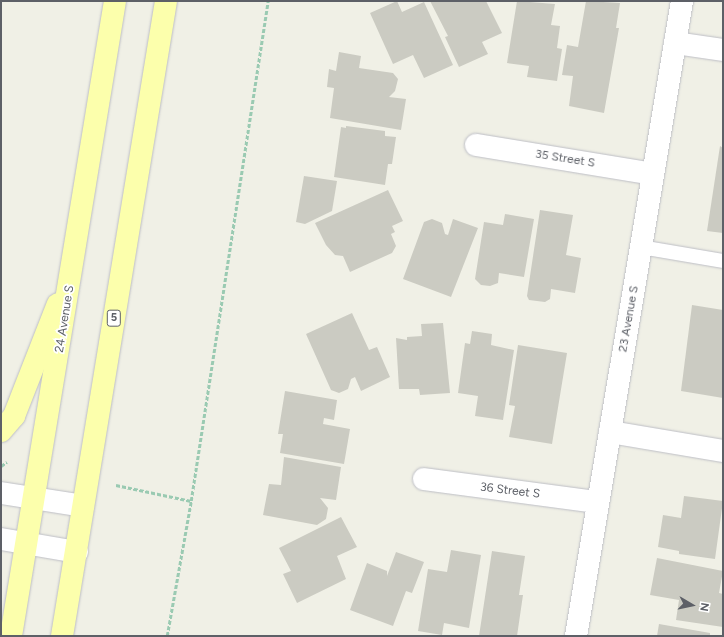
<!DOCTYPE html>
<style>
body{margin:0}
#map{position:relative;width:724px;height:637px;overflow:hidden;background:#f0f0e6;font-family:Figtree,sans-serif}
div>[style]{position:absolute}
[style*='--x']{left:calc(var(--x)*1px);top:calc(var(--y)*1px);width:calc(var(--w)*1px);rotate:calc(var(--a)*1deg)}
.building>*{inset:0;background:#cbcbc2}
.path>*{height:2.5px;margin-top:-1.25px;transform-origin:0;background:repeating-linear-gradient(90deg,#9acab2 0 4px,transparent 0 6px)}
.roads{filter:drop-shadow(0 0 1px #bdbec5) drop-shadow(0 0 1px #bdbec5)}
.service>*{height:14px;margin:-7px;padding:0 7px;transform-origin:7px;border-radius:7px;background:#fff}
.minor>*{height:22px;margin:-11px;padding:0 11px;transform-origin:11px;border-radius:11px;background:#fff}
.tertiary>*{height:22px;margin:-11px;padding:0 11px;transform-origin:11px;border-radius:11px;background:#fff}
.primary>*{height:22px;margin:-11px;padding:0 11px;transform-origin:11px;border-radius:11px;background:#fcffac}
span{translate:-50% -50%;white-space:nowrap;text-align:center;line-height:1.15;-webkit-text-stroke:3.5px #fff;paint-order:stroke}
.shield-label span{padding:1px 3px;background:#fff;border:1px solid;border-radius:3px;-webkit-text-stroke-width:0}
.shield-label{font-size:11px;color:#5d6067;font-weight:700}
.street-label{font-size:12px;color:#5d6067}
.frame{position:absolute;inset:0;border:2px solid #5d6067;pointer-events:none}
.north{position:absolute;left:672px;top:585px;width:40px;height:40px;-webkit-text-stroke:3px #fff;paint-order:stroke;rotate:99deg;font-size:11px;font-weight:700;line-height:16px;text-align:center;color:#5d6067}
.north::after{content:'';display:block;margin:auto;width:14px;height:18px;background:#5d6067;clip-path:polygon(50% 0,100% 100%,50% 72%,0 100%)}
</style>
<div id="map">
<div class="building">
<i style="clip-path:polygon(397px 1px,402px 12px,424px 2px,453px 65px,424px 78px,413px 55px,393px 64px,370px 13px)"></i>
<i style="clip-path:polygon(430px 1px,486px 1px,502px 33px,482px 42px,488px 54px,459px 67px,445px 37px,448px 36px)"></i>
<i style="clip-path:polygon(517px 1px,555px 4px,551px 25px,560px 26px,557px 48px,562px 49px,557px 81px,527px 77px,529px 66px,507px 63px)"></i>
<i style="clip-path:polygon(586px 1px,620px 3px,616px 28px,619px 28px,604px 113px,569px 106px,573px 76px,562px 75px,567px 45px,578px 47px)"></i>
<i style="clip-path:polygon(339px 52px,361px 56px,359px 68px,393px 73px,398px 79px,395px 91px,389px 97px,406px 99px,401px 130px,330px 118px,334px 88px,327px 87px,329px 69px,336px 71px)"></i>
<i style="clip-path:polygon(346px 126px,385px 131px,385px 136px,396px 137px,392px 164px,388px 164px,385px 185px,334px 177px,341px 127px,346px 128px)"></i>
<i style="clip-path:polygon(720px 146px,723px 148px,723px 233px,707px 231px)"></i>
<i style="clip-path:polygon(304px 176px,337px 181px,332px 211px,305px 224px,296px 222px)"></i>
<i style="clip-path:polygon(388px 190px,403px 221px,392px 226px,395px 232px,391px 234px,396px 246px,392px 253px,350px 272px,343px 256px,335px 255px,326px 245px,315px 223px)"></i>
<i style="clip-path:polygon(540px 210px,573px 215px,566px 255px,581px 258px,575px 293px,551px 289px,550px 299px,545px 302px,529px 300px,527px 296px)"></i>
<i style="clip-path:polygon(505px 214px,534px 219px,524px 277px,499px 273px,498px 283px,490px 286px,481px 285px,475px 279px,484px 222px,503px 225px)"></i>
<i style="clip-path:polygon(432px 219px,442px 223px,445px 234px,448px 235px,453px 219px,478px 228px,451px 297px,403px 279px,424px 222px)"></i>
<i style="clip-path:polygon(692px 305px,723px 310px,723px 398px,681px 391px)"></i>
<i style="clip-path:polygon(352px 313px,369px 350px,377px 347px,390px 377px,361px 391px,355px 377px,351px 379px,348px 389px,339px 393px,331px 390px,306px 334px)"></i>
<i style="clip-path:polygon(443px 323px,450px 393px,420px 395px,419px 389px,399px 389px,396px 338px,407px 340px,407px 337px,422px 336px,421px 324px)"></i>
<i style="clip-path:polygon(472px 331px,492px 334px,491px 345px,514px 350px,503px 420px,475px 416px,478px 396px,458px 393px,465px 343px,470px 344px)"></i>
<i style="clip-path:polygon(518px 345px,567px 353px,552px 444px,509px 437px,515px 406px,509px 405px)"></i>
<i style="clip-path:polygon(285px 391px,337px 400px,334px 420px,324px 418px,323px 424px,350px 429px,344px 464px,280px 453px,283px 434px,278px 434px)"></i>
<i style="clip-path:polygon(284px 457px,341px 467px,336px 500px,320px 498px,328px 508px,326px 519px,317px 525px,263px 515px,269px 484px,281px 485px)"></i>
<i style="clip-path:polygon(684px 496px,723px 501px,715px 559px,679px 554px,679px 551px,658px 547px,663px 515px,681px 518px)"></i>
<i style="clip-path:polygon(341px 517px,357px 547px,337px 556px,346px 579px,297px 603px,283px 574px,291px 571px,279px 548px)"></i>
<i style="clip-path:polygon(451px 550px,481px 555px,469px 628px,444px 623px,442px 635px,418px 631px,428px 569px,447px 572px)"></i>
<i style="clip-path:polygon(492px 551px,525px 556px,519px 595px,523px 595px,517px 636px,479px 636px)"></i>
<i style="clip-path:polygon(396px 552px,424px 562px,412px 593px,406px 591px,393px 626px,350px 610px,367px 563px,387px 571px,387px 576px)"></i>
<i style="clip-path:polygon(657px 558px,723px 571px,719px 593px,723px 594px,723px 627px,676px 620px,679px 600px,650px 595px)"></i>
<i style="clip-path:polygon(659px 624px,710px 633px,710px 636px,657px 636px)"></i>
</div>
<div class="path">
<i style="--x:1;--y:466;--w:7;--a:-34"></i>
<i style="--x:116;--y:485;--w:77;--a:12"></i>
<i style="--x:167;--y:636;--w:137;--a:-79.9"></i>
<i style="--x:191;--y:501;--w:506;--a:-81.25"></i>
</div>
<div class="roads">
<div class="service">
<i style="--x:641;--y:247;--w:83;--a:9.7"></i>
</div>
<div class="minor">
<i style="--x:675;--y:43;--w:49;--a:8.3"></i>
<i style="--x:476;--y:145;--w:179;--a:9.3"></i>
<i style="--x:610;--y:432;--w:115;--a:9.5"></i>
<i style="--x:424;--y:479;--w:175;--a:7.6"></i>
<i style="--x:576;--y:636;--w:644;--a:-80.52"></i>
</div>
<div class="tertiary">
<i style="--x:1;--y:493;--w:83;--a:9"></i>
<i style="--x:1;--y:539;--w:77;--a:9.7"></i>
</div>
<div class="primary">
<i style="--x:1;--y:431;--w:20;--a:-49"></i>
<i style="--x:14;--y:416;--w:120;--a:-68.6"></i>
<i style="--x:11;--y:636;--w:643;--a:-80.7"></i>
<i style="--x:62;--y:636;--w:643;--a:-80.7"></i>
</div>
</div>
<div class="shield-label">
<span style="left:114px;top:318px">5</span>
</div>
<div class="street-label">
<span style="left:565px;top:159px;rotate:9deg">35 Street S</span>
<span style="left:65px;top:319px;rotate:-81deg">24 Avenue S</span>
<span style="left:629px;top:319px;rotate:-80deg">23 Avenue S</span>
<span style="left:510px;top:491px;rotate:7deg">36 Street S</span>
</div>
<div class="frame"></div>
<div class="north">N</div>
</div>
